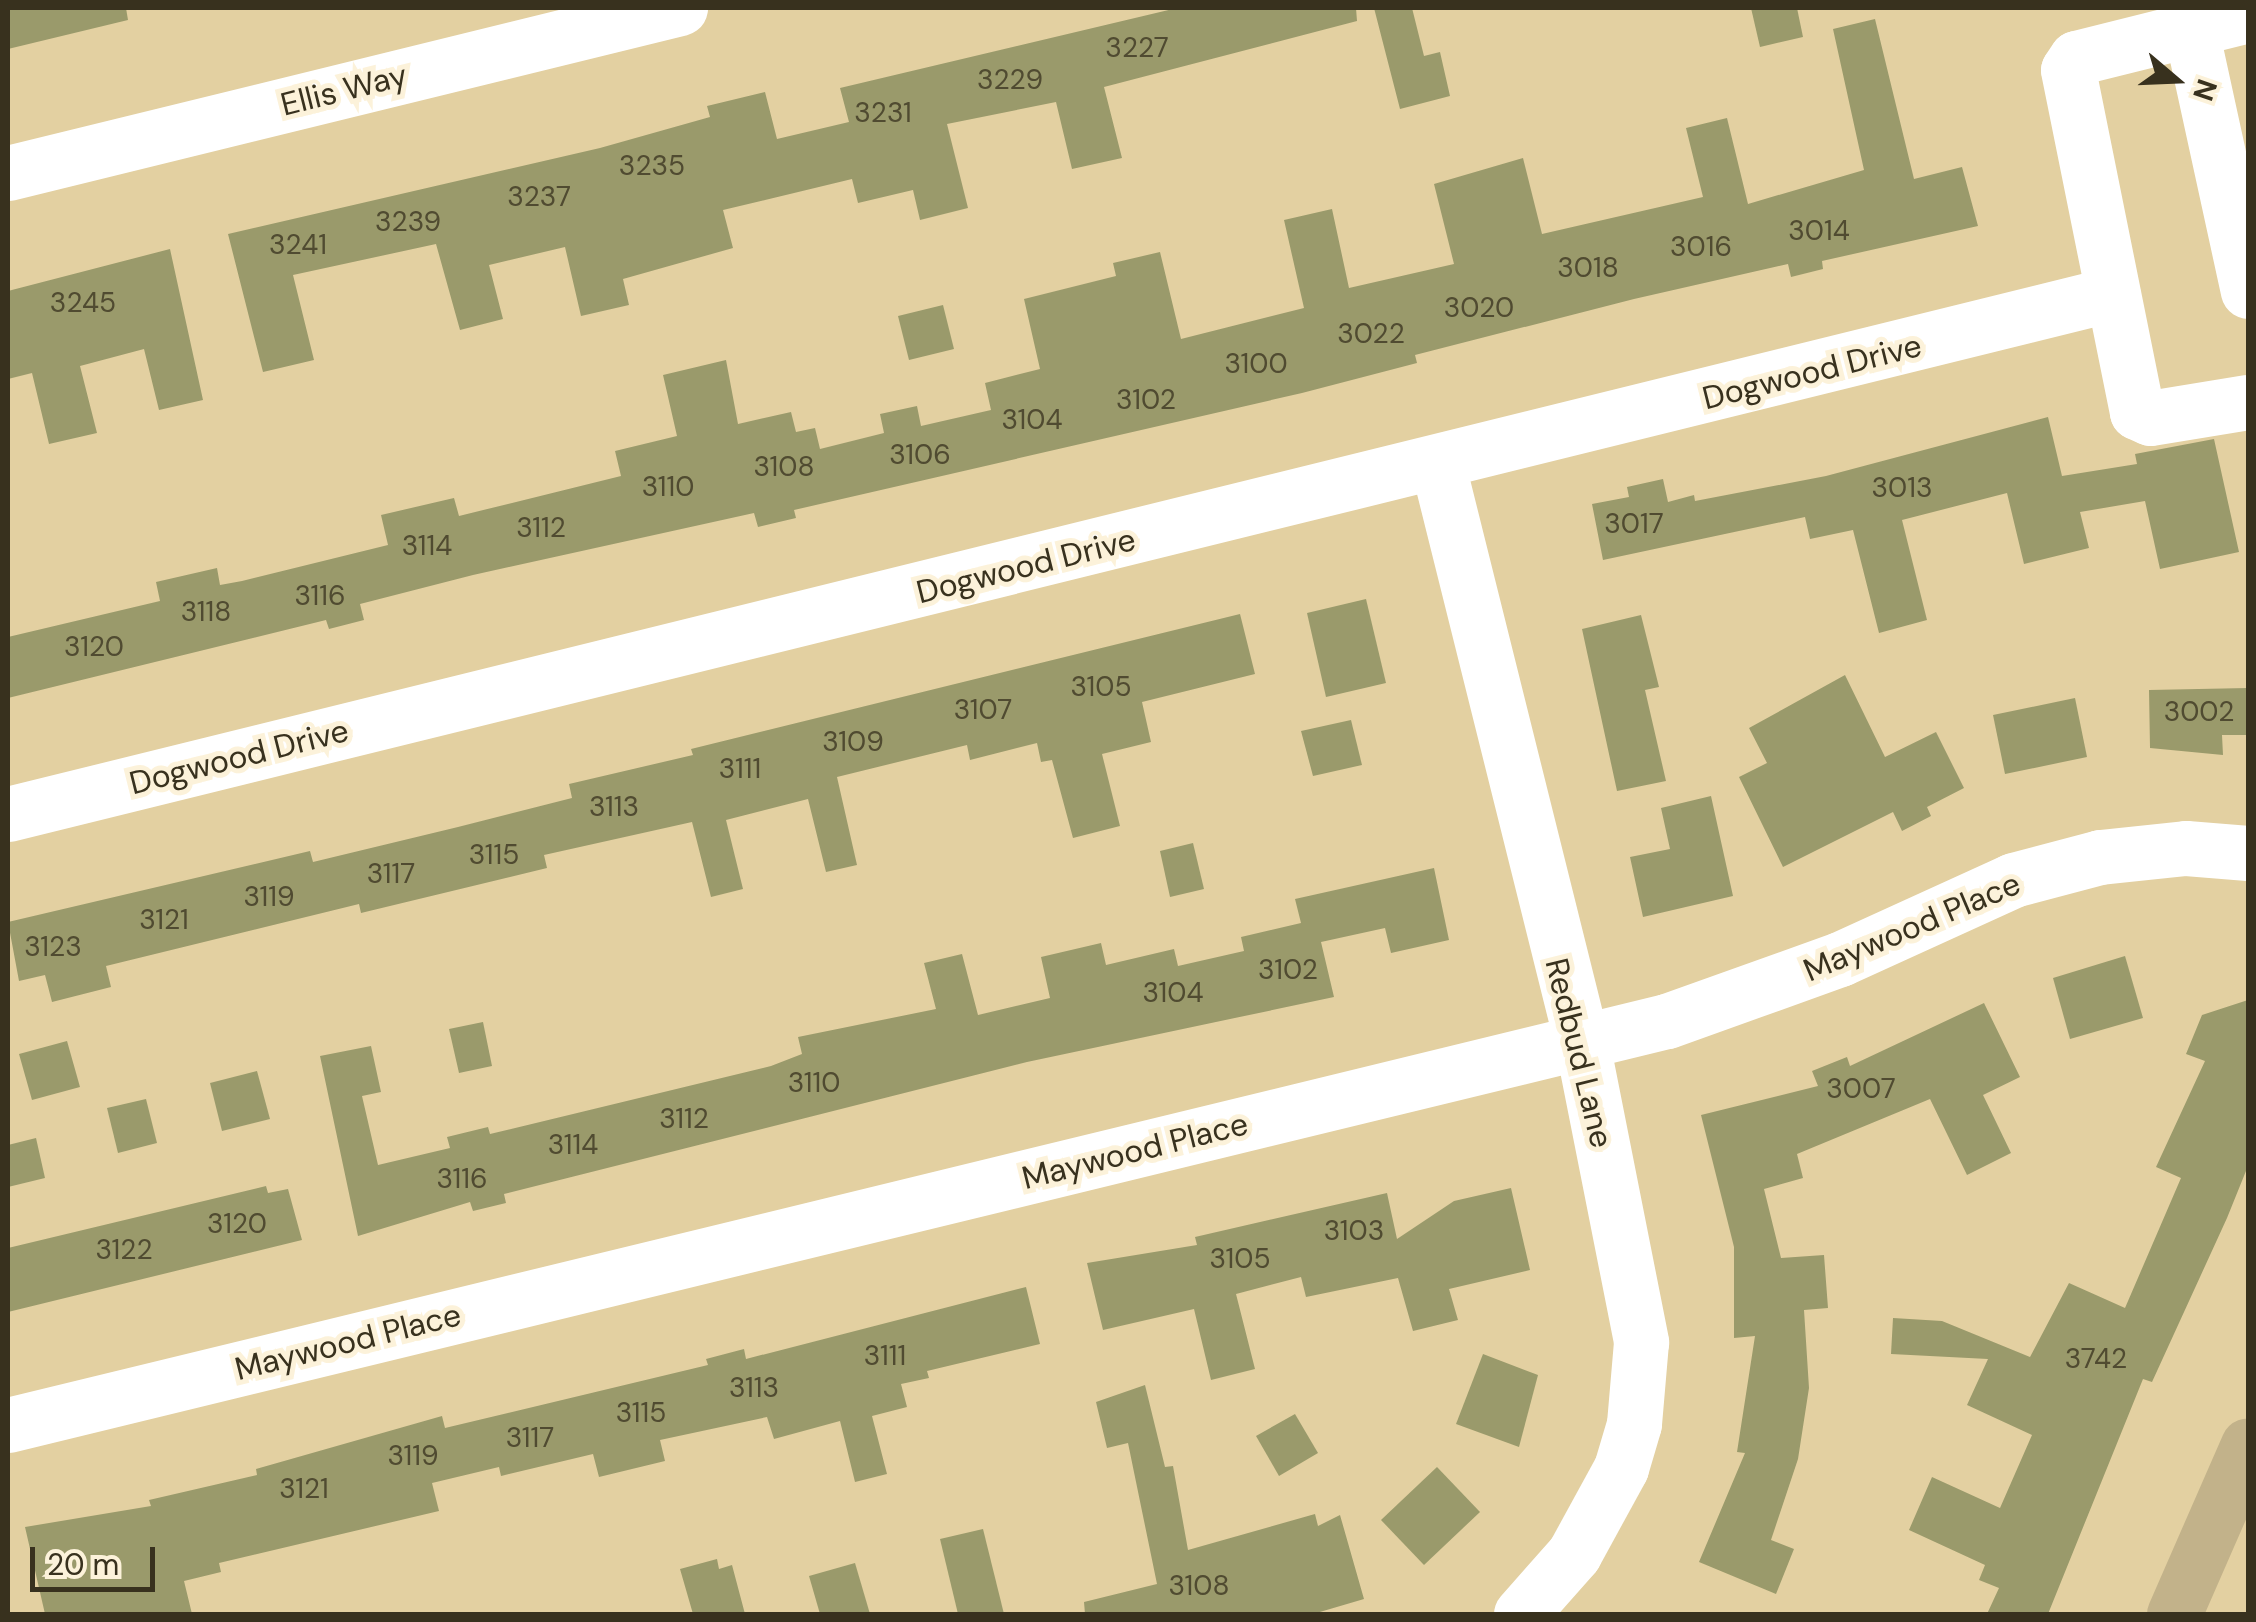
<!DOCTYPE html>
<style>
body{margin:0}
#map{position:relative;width:2256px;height:1622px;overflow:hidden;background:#e3d0a1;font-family:"DM Sans",sans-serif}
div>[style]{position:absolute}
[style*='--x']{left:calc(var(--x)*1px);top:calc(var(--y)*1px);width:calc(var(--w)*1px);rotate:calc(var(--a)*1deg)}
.building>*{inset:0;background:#9a9a6b}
.minor>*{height:55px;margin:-27.5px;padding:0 27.5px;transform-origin:27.5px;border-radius:27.5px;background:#fff}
.major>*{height:55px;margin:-27.5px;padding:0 27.5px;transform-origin:27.5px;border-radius:27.5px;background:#c2b28a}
span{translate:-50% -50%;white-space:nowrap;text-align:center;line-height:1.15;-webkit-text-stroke:10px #fcf2da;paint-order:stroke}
.number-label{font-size:28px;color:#504b31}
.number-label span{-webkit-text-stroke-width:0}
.street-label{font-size:32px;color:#38311e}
.frame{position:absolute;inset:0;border:10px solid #38311e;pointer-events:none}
.north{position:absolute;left:2126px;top:30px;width:100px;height:100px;-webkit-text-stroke:8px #fcf2da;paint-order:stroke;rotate:109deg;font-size:28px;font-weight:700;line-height:40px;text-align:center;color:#38311e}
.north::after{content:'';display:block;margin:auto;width:35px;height:45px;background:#38311e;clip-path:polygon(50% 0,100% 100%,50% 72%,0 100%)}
.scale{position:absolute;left:30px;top:1547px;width:125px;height:45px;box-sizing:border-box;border:5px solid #38311e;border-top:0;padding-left:12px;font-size:30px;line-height:35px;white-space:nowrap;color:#38311e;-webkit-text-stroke:8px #fcf2da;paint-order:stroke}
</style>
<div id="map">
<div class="building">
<i style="clip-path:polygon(8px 8px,126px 8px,128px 20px,8px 49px)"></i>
<i style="clip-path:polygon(1177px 8px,1356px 8px,1357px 21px,1104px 87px,1122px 158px,1072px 169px,1056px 102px,947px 124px,968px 208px,920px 220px,913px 190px,858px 203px,852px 179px,723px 210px,733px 248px,623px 279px,629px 305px,581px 316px,565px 247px,489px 265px,503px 319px,460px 330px,436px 244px,293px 275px,314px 360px,263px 372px,228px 234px,600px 148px,710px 117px,707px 106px,765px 92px,777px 139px,849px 122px,840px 88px)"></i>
<i style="clip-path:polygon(1374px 8px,1412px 8px,1424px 56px,1440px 52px,1450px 96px,1400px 109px)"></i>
<i style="clip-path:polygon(1751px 8px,1797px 8px,1803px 37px,1760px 47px)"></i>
<i style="clip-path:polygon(1875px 19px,1914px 179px,1962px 167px,1978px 226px,1822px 261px,1823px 269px,1791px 277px,1788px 264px,1634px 299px,1415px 355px,1417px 363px,1302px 393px,794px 510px,796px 518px,758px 527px,754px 513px,473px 575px,360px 604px,364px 620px,329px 629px,326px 620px,8px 698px,8px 637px,160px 601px,156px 582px,217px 568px,220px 585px,242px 581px,388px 545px,381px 515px,454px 498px,459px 516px,621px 476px,615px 451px,677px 436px,663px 375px,726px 360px,738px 424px,791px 412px,796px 432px,815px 428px,820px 449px,884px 433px,880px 414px,917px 406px,921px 426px,991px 410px,985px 383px,1040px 369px,1024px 299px,1116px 276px,1113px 263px,1160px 252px,1181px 339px,1304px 308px,1284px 220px,1332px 209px,1349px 288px,1454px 264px,1434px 184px,1523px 158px,1542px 234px,1703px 197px,1686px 128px,1727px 118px,1748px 204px,1864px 170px,1833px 29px)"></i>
<i style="clip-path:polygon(170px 249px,203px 400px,159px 410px,144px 349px,80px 366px,97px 433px,49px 444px,32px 373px,8px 379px,8px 291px)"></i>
<i style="clip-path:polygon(943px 305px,954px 349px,909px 360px,898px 316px)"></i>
<i style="clip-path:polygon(2048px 417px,2062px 476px,2137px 464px,2135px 454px,2214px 439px,2239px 552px,2160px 569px,2145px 501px,2080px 512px,2089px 548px,2024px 564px,2007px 493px,1902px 520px,1927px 620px,1879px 633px,1853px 530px,1810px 539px,1805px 517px,1603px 560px,1592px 504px,1629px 497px,1627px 487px,1663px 479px,1668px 502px,1694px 495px,1695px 501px,1826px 476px)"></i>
<i style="clip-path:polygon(1366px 599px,1386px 683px,1326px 697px,1307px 613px)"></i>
<i style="clip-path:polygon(1240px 614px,1255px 674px,1142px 702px,1151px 742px,1102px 754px,1120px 826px,1073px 838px,1052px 760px,1041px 762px,1037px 743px,970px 760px,967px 745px,837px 777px,857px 865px,826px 872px,808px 799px,726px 820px,743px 889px,711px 897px,692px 822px,544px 855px,547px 868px,361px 913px,359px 904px,106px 966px,111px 987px,52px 1002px,45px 975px,19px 981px,8px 922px,310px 851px,313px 862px,458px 827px,572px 798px,569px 784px,693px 755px,691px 749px)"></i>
<i style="clip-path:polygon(1641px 615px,1659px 687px,1645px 690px,1666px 781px,1617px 791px,1582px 629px)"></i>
<i style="clip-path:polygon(1845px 675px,1885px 757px,1936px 732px,1964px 788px,1927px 807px,1931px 816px,1902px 831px,1893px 812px,1783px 867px,1739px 777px,1767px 763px,1749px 728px)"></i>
<i style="clip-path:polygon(2248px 688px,2248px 735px,2222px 735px,2223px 755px,2150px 748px,2149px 690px)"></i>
<i style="clip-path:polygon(2075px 698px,2087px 757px,2005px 774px,1993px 715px)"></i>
<i style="clip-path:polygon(1351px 720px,1362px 765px,1313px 776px,1301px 731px)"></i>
<i style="clip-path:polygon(1711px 796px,1733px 896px,1643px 917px,1630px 857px,1670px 849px,1661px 808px)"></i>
<i style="clip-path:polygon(1193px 843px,1204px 889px,1170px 897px,1160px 851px)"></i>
<i style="clip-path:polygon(1434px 868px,1449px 940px,1391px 953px,1385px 928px,1321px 942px,1334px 997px,1027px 1062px,504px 1194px,506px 1203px,473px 1211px,470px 1202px,358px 1236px,320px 1056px,371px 1046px,381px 1092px,362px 1096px,378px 1165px,450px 1148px,447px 1137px,488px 1127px,490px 1134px,771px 1066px,802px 1054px,798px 1037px,936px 1009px,924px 963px,962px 954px,978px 1015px,1050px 998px,1041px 957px,1101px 943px,1106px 965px,1174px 949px,1178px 966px,1244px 951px,1241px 937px,1301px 923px,1295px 899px)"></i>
<i style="clip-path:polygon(2125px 956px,2143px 1018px,2070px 1039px,2053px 978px)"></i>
<i style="clip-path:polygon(2248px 1000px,2248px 1166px,2227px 1218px,2152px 1382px,2143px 1379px,2048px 1614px,1987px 1614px,1999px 1588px,1979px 1580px,1985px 1565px,1909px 1530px,1932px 1477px,2000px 1508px,2032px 1435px,1967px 1405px,1988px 1359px,1891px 1354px,1893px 1318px,1942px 1321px,2030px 1357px,2069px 1283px,2125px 1308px,2181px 1178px,2156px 1167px,2205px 1061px,2186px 1054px,2202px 1015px)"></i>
<i style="clip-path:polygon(1984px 1003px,2020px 1077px,1983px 1095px,2011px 1153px,1967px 1175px,1930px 1099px,1797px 1154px,1803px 1178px,1764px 1189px,1781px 1258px,1824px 1255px,1828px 1308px,1804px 1310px,1809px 1388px,1798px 1459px,1771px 1540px,1794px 1549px,1776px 1594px,1699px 1562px,1745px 1453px,1737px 1452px,1755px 1336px,1734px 1338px,1734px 1247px,1701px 1115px,1818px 1086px,1812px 1071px,1847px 1057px,1850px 1066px)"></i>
<i style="clip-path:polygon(483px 1022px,492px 1066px,459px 1073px,449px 1029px)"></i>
<i style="clip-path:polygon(67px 1041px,80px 1087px,32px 1100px,19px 1054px)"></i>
<i style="clip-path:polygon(257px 1071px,270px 1119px,222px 1131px,210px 1083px)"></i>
<i style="clip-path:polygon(146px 1099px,157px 1143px,118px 1153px,107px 1108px)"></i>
<i style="clip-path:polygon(36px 1138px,45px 1178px,8px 1187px,8px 1145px)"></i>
<i style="clip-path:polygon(266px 1186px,268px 1193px,288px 1189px,302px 1240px,8px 1312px,8px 1248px)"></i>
<i style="clip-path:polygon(1511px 1188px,1530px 1270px,1449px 1289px,1458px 1320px,1413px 1331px,1398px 1278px,1306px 1297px,1301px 1277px,1236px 1294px,1255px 1369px,1211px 1380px,1194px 1309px,1103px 1330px,1087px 1263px,1197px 1245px,1195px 1237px,1387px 1193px,1397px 1239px,1454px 1201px)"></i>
<i style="clip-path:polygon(1026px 1287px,1040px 1344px,927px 1371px,929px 1378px,901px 1384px,907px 1407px,872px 1416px,887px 1474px,855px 1482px,840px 1421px,774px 1439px,767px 1417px,660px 1440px,665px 1461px,599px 1477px,593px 1454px,501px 1476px,499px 1467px,432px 1483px,439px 1511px,219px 1563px,221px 1572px,184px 1581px,192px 1614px,45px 1614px,25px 1527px,151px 1506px,149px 1500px,257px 1475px,256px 1469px,442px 1416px,445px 1428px,708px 1365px,706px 1359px,744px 1349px,746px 1359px)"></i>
<i style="clip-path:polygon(1483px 1354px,1538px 1375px,1519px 1447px,1456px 1424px)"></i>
<i style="clip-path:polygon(1145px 1385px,1165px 1467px,1173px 1466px,1188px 1550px,1315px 1514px,1318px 1526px,1340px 1515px,1364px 1599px,1313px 1614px,1085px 1614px,1084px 1602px,1157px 1584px,1128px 1443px,1107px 1448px,1096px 1402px)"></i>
<i style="clip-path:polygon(1295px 1414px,1318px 1453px,1279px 1476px,1256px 1436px)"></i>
<i style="clip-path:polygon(1437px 1467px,1480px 1512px,1424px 1565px,1381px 1520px)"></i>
<i style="clip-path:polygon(983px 1529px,1004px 1614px,958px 1614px,940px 1539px)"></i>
<i style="clip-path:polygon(717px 1559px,719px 1569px,732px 1565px,745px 1614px,693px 1614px,680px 1569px)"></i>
<i style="clip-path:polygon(855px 1563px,870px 1614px,820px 1614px,809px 1576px)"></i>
</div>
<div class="minor">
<i style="--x:2248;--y:15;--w:177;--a:166"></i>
<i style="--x:2076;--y:58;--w:14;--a:124"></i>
<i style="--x:2068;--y:70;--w:349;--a:78.6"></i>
<i style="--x:2137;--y:412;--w:14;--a:25"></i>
<i style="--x:2150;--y:418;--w:99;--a:-9.3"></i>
<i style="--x:2191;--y:30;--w:267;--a:77.7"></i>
<i style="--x:8;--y:173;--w:692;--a:-13.8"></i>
<i style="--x:1438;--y:466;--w:595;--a:75.99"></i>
<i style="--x:1582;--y:1043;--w:305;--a:78.8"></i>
<i style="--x:1641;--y:1342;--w:82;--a:94.9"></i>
<i style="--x:1634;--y:1424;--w:46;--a:106.5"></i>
<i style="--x:1621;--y:1468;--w:98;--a:118.7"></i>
<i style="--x:1574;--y:1554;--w:80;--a:131.5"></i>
<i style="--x:8;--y:814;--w:2168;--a:-13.88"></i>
<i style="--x:8;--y:1425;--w:1707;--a:-13.69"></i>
<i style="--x:1667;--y:1021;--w:184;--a:-19.7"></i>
<i style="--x:1840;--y:959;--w:190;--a:-24.5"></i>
<i style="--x:2013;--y:880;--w:90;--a:-14.8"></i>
<i style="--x:2100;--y:857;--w:86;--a:-6"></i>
<i style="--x:2186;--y:848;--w:62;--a:4.6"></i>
</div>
<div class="major">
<i style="--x:2174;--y:1614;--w:184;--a:-66.4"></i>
</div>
<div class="number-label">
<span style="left:1137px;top:48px">3227</span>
<span style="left:1010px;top:80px">3229</span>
<span style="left:883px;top:113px">3231</span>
<span style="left:652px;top:166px">3235</span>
<span style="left:539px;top:197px">3237</span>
<span style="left:408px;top:222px">3239</span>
<span style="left:1819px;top:231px">3014</span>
<span style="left:298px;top:245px">3241</span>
<span style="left:1701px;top:247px">3016</span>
<span style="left:1588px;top:268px">3018</span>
<span style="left:83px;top:303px">3245</span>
<span style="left:1479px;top:308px">3020</span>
<span style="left:1371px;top:334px">3022</span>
<span style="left:1256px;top:364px">3100</span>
<span style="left:1146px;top:400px">3102</span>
<span style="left:1032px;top:420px">3104</span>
<span style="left:920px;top:455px">3106</span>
<span style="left:784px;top:467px">3108</span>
<span style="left:668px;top:487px">3110</span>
<span style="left:1902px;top:488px">3013</span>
<span style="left:1634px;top:524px">3017</span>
<span style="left:541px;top:528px">3112</span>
<span style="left:427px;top:546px">3114</span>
<span style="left:320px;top:596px">3116</span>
<span style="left:206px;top:612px">3118</span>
<span style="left:94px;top:647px">3120</span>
<span style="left:1101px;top:687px">3105</span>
<span style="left:983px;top:710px">3107</span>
<span style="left:2199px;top:712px">3002</span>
<span style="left:853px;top:742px">3109</span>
<span style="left:740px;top:769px">3111</span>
<span style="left:614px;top:807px">3113</span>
<span style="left:494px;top:855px">3115</span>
<span style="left:391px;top:874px">3117</span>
<span style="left:269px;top:897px">3119</span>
<span style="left:164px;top:920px">3121</span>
<span style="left:53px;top:947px">3123</span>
<span style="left:1288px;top:970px">3102</span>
<span style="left:1173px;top:993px">3104</span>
<span style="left:814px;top:1083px">3110</span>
<span style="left:1861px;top:1089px">3007</span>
<span style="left:684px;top:1119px">3112</span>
<span style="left:573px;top:1145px">3114</span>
<span style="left:462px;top:1179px">3116</span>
<span style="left:237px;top:1224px">3120</span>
<span style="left:1354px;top:1231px">3103</span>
<span style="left:124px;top:1250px">3122</span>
<span style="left:1240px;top:1259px">3105</span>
<span style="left:885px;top:1356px">3111</span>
<span style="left:2096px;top:1359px">3742</span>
<span style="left:754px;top:1388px">3113</span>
<span style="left:641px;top:1413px">3115</span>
<span style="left:530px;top:1438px">3117</span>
<span style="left:413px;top:1456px">3119</span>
<span style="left:304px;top:1489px">3121</span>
<span style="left:1199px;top:1586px">3108</span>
</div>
<div class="street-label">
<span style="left:344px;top:90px;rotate:-14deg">Ellis Way</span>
<span style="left:1812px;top:372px;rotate:-14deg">Dogwood Drive</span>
<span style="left:1026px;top:566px;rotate:-14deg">Dogwood Drive</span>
<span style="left:239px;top:757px;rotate:-14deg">Dogwood Drive</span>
<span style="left:1912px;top:927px;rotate:-23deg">Maywood Place</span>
<span style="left:1579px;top:1053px;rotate:76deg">Redbud Lane</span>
<span style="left:1135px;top:1151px;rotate:-14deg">Maywood Place</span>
<span style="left:348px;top:1342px;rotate:-14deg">Maywood Place</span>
</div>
<div class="frame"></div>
<div class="north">N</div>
<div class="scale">20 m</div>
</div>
